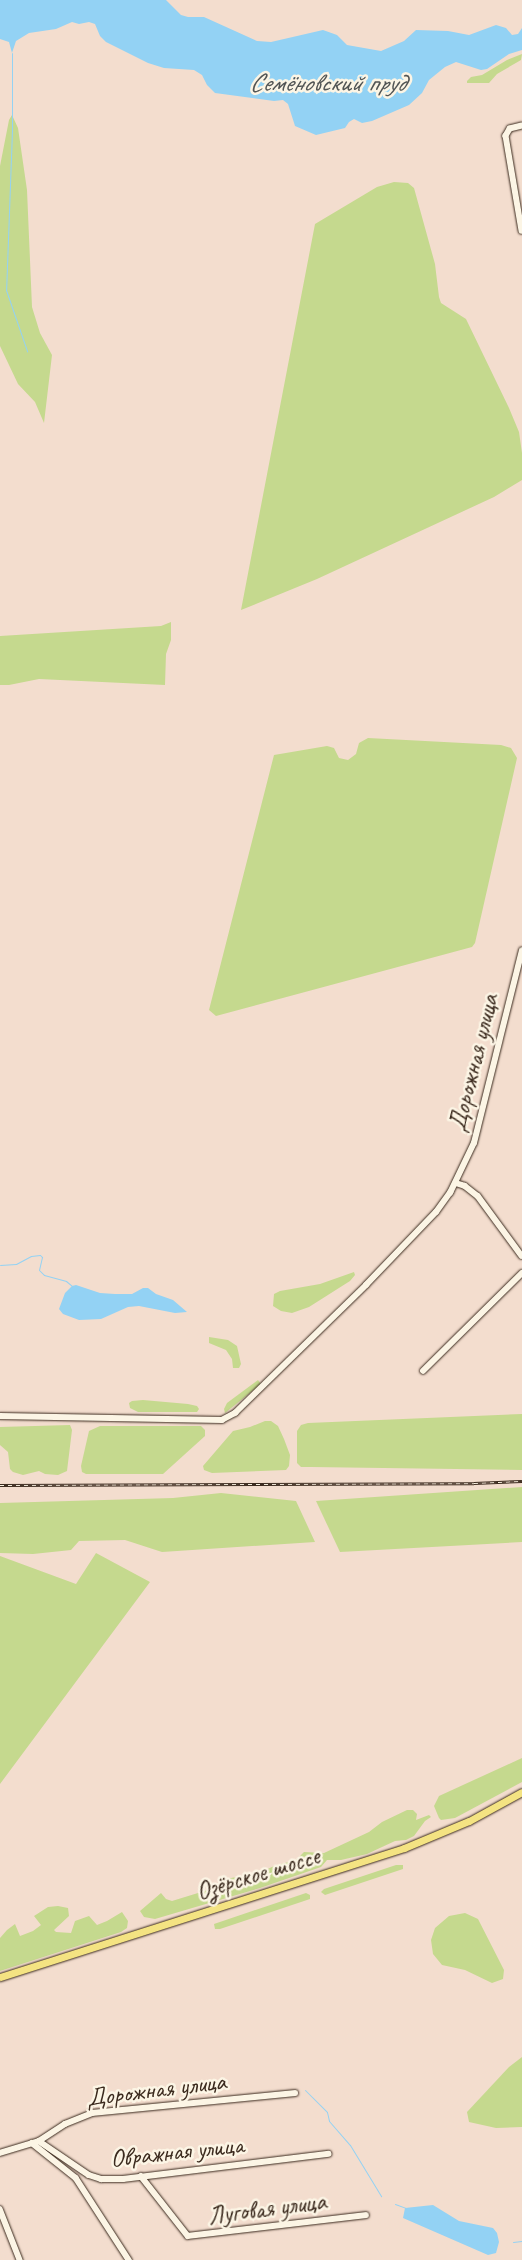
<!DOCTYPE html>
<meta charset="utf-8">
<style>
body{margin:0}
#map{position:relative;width:522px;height:2260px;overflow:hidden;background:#f3ddce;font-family:Caveat,sans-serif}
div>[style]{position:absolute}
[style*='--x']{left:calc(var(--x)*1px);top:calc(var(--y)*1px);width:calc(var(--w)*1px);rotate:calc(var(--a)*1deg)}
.green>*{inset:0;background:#c5d98e}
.water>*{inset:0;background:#93d2f4}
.stream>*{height:1px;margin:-0.5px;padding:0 0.5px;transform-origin:0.5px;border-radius:0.5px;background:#93d2f4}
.roads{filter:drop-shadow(0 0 1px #3b2a1e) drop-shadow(0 0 1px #3b2a1e)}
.minor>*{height:5.5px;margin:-2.75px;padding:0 2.75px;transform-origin:2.75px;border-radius:2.75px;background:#fcf5e5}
.major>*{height:7px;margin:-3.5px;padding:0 3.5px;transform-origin:3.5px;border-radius:3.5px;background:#f4e382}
.rail>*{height:3px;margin-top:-1.5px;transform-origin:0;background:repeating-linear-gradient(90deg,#fcf5e5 0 4px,#3b2a1e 0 8px);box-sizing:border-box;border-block:1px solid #3b2a1e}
span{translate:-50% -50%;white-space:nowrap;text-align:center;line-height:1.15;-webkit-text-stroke:5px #fcf5e5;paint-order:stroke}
.street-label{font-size:25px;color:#3b2a1e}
.water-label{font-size:26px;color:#515454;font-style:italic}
</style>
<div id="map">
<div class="green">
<i style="clip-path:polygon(522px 54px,521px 60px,497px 74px,489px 83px,467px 83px,467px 81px,471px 77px,482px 75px,507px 60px)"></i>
<i style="clip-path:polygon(12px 115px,18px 128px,27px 190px,32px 307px,40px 333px,52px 355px,44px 423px,35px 402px,18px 384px,0 346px,0 166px,9px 120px)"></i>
<i style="clip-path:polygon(394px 182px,408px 183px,414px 188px,435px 264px,439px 297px,441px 303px,466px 319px,509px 408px,519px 432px,522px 453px,522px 480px,494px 497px,317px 579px,241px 610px,315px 224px,377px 187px)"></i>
<i style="clip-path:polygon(171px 622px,171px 640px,166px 654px,165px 685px,39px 679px,9px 685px,0 685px,0 636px,161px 626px)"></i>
<i style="clip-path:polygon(368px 738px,501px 745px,511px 748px,517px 758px,475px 943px,472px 947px,216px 1016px,209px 1010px,274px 755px,327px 746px,334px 748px,339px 758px,348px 760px,356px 754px,359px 743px)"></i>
<i style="clip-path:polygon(354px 1272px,355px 1275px,350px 1281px,309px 1307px,292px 1313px,281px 1311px,273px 1306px,274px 1294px,280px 1291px,320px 1284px)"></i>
<i style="clip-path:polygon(209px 1337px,228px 1340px,237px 1346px,241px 1364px,239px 1368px,233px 1368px,232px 1359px,226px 1350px,209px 1343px)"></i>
<i style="clip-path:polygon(258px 1380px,261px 1384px,225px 1413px,224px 1409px,227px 1403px)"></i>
<i style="clip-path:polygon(143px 1400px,188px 1404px,197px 1406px,199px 1409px,197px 1412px,138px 1412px,130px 1408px,129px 1403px,132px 1401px)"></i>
<i style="clip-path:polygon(522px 1414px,522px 1470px,311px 1467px,301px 1467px,297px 1463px,297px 1431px,301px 1425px,308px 1423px)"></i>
<i style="clip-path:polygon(265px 1421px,271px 1421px,278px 1426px,284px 1439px,290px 1455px,289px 1466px,286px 1470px,212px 1473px,204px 1470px,203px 1466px,233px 1431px,250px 1427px)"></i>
<i style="clip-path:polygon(70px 1425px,72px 1430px,67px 1471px,58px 1475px,45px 1474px,39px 1471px,23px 1475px,13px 1472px,10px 1469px,8px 1452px,0 1445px,0 1427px)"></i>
<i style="clip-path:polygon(100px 1426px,201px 1426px,205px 1430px,205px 1436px,163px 1474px,86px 1474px,82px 1472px,81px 1466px,89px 1431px)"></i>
<i style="clip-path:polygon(522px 1487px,522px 1542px,340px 1552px,316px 1501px)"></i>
<i style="clip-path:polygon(221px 1493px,296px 1501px,315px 1542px,162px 1552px,125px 1540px,79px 1541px,71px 1550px,33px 1554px,0 1553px,0 1503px,173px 1498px)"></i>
<i style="clip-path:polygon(96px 1553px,150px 1582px,0 1784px,0 1556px,76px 1584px)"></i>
<i style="clip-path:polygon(522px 1758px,522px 1782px,455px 1818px,441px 1820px,439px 1818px,434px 1806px,439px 1796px)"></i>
<i style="clip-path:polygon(407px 1810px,413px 1810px,417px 1814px,416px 1820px,429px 1815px,431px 1817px,425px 1821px,414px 1836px,406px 1840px,395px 1841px,367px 1854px,341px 1860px,327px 1860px,321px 1867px,260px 1888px,155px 1919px,144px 1917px,140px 1911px,161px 1893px,166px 1899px,172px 1901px,211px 1889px,231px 1878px,259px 1873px,274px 1866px,296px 1860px,304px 1852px,324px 1853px,369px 1832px,382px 1822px)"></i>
<i style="clip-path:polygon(396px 1865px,403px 1865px,403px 1869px,325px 1895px,321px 1892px,324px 1889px)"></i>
<i style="clip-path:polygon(306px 1893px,310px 1895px,310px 1899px,220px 1929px,215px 1929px,214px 1924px)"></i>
<i style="clip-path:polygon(58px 1906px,68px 1908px,69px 1916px,54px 1930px,56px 1932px,71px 1933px,75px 1921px,89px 1916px,97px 1925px,107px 1921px,122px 1912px,128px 1921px,127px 1928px,121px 1932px,0 1971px,0 1938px,7px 1930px,15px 1924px,20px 1936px,33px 1931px,41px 1925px,34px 1916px,48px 1907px)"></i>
<i style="clip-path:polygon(465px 1913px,478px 1919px,504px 1970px,503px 1979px,492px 1983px,465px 1970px,442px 1965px,433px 1954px,431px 1940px,435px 1928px,449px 1916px)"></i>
<i style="clip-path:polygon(522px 2057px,522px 2127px,496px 2128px,469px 2122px,467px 2112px,509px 2067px)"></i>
</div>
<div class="water">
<i style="clip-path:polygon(0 0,166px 0,181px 15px,188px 17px,204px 17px,257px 41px,271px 42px,323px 30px,337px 35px,347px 45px,381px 51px,404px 41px,416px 30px,448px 31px,469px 35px,496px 25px,506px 28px,512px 35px,518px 34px,522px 28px,522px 50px,509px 54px,487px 69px,481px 70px,456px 62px,445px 67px,429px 80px,422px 93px,409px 105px,372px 121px,362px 123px,354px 119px,349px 122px,345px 128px,316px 135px,295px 126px,288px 104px,283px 100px,274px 101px,215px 93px,207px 85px,202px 75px,194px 70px,164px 68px,148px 63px,106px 42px,100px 36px,95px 24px,89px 22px,79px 24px,72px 22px,56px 29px,29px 33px,16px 41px,12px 53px,9px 42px,0 39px)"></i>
<i style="clip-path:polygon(76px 1285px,100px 1293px,115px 1294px,132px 1294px,143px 1288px,148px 1288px,156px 1294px,173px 1300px,187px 1312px,175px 1313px,139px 1306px,128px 1307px,101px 1319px,79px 1320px,63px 1314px,59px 1309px,65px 1293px,72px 1286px)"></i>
<i style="clip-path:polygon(433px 2205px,459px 2221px,493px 2228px,497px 2233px,499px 2242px,496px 2253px,488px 2255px,403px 2218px,405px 2208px)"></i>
</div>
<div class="stream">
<i style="--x:12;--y:53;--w:77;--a:90"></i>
<i style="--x:12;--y:130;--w:160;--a:92.1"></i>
<i style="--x:6;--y:290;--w:65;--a:71"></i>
<i style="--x:0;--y:1265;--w:16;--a:-4"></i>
<i style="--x:16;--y:1264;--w:17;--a:-28"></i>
<i style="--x:31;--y:1256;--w:9;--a:-6"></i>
<i style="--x:40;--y:1255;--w:3;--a:45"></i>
<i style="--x:42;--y:1257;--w:13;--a:103"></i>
<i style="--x:39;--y:1270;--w:7;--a:45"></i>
<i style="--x:44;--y:1275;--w:23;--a:15"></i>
<i style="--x:66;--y:1281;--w:8;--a:40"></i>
<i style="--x:305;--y:2090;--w:31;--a:45"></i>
<i style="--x:327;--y:2112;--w:9;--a:77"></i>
<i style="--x:329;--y:2121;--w:32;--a:49"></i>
<i style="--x:350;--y:2145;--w:60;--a:58.7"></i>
<i style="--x:395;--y:2204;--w:12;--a:20"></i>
<i style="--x:513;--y:2242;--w:9;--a:-6"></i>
</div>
<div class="roads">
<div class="minor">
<i style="--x:522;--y:126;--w:12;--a:166"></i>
<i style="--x:510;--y:129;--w:8;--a:120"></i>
<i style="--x:506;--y:136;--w:96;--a:80.4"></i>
<i style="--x:456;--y:1183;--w:9;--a:18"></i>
<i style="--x:465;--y:1186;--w:16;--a:38"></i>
<i style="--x:478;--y:1196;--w:74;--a:53.7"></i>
<i style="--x:423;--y:1371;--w:139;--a:-44.7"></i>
<i style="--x:0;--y:1416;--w:222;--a:1"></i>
<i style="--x:222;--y:1420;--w:15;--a:-28"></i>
<i style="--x:235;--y:1413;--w:183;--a:-44.3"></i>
<i style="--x:366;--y:1285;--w:101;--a:-46.2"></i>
<i style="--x:436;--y:1212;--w:24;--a:-54"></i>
<i style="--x:450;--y:1193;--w:55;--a:-64.4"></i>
<i style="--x:474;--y:1143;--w:198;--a:-76"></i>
<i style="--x:39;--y:2141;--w:60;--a:34.2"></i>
<i style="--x:89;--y:2175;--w:13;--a:18"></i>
<i style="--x:101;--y:2179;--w:22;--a:0"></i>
<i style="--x:123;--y:2179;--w:207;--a:-7"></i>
<i style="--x:32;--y:2143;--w:56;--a:38.5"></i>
<i style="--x:76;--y:2178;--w:98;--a:57.1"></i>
<i style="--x:0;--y:2153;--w:41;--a:-17.1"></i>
<i style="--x:39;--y:2141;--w:31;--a:-33"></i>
<i style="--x:65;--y:2124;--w:29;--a:-22"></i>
<i style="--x:92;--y:2113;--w:204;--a:-5.6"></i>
<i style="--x:141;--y:2176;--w:76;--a:51.9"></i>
<i style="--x:188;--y:2236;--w:179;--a:-6.7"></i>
<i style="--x:0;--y:2209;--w:55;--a:68.6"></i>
</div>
<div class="major">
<i style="--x:0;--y:1977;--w:424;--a:-17.7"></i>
<i style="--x:404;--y:1848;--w:70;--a:-22.6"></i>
<i style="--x:469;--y:1821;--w:60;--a:-28.7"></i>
</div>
</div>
<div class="rail">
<i style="--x:0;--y:1485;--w:474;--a:-0.2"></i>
<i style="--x:474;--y:1483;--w:48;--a:-2.4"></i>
</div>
<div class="street-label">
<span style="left:474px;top:1063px;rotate:-76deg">Дорожная улица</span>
<span style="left:258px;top:1874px;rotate:-17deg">Озёрское шоссе</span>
<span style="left:156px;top:2090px;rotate:-7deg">Дорожная улица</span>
<span style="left:177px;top:2152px;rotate:-6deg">Овражная улица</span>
<span style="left:267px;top:2209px;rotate:-7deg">Луговая улица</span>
</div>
<div class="water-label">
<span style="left:327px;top:83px">Семёновский пруд</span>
</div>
</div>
